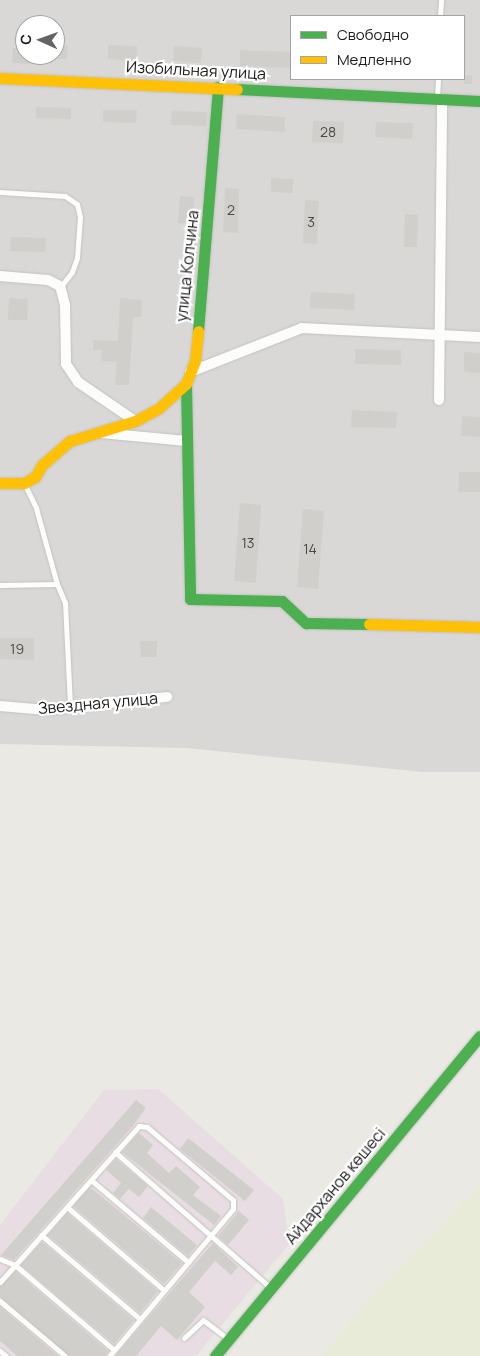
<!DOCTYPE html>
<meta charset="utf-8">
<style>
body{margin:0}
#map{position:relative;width:480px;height:1356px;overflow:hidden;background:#eae9e4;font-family:Manrope,sans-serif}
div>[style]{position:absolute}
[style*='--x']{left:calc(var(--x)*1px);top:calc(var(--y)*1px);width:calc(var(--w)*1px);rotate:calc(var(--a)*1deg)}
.residential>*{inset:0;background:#d9d8d6}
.industrial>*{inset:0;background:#e8dde2}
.farmland>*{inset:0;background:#e8ebd7}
.building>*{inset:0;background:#d1cfcb}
.roads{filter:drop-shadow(0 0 1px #c3c2c0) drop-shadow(0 0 1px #c3c2c0)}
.lane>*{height:5px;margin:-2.5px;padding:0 2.5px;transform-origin:2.5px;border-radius:2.5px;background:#fcfcfb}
.street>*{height:10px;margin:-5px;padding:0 5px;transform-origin:5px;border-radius:5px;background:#fcfcfb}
.fast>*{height:11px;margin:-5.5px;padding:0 5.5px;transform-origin:5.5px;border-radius:5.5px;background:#4caf50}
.slow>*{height:11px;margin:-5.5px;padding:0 5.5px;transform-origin:5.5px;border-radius:5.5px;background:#ffc107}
span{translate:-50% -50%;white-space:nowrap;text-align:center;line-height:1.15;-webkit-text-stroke:4.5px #fff;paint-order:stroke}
.number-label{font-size:14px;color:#494948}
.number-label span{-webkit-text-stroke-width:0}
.street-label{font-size:16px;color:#1c1c1c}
.legend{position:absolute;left:290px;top:15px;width:175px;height:65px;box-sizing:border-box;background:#fff;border:1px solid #a4a4a4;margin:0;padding:6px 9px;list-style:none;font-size:15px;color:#1c1c1c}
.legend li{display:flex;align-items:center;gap:10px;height:25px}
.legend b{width:25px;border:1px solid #a4a4a4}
.north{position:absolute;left:15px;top:15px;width:50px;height:50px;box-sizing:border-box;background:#fff;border:1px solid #a4a4a4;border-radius:50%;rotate:272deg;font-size:14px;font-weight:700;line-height:20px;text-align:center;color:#1c1c1c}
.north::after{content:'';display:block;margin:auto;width:18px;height:22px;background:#646462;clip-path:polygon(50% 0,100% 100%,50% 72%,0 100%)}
</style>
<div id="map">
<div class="residential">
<i style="clip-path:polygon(evenodd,0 0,480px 0,480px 772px,423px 772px,186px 748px,0 744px,0 0,291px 16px,464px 16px,464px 79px,291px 79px,291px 16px,0 0,25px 25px,55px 25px,55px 55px,25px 55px,25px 25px)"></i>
</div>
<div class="industrial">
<i style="clip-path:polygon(158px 1089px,283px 1199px,289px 1244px,196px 1356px,0 1356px,0 1225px,104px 1090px)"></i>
</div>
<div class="farmland">
<i style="clip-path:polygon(480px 1185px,480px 1356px,321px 1356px,384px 1283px)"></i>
</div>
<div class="building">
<i style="clip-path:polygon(108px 45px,137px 46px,136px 61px,108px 59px)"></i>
<i style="clip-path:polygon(55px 46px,68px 46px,67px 59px,55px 59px)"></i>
<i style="clip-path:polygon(174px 46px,202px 48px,201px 63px,173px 61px)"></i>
<i style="clip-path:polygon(13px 48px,25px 49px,25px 55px,31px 55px,30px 64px,12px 63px)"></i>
<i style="clip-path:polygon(240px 50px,291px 52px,291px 68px,240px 66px)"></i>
<i style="clip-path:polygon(464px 75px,472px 75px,472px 84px,464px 84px)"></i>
<i style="clip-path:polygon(36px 107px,71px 108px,71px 119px,36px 118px)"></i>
<i style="clip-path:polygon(103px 110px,137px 110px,136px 123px,103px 122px)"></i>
<i style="clip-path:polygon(172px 111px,207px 112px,206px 126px,171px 125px)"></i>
<i style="clip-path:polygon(237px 114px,285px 117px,285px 132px,236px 129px)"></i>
<i style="clip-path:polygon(313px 121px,344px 122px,343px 143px,312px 142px)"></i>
<i style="clip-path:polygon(376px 122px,413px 123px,412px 139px,375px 137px)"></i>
<i style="clip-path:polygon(271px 178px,293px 179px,293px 193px,271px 192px)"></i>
<i style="clip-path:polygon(225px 188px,239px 189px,238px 233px,223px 232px)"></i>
<i style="clip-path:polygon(180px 196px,194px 197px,192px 224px,178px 223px)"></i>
<i style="clip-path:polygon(305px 200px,319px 201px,317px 244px,303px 243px)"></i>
<i style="clip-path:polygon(405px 214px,418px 215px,417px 247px,404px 247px)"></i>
<i style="clip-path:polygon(11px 237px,46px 238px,45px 252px,10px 251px)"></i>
<i style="clip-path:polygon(311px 292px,355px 294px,354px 310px,310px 308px)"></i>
<i style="clip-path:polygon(9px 298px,28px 299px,27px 320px,8px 320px)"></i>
<i style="clip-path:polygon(120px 298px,142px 300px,141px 317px,133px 317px,129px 385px,115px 385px,117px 362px,101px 361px,102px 350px,93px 350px,93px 340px,118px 341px)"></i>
<i style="clip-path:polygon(355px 349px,401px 350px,401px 365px,355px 364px)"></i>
<i style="clip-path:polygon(464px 352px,480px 353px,480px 373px,464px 372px)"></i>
<i style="clip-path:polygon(352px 410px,397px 412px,396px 428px,351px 427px)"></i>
<i style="clip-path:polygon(462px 416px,480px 417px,480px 437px,461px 436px)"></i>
<i style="clip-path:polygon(459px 472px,480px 472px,480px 492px,458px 492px)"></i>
<i style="clip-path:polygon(240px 503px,261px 505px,256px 583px,234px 581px)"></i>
<i style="clip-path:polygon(303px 509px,324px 511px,318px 589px,297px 587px)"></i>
<i style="clip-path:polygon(0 638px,34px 638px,34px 660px,0 659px)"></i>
<i style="clip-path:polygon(140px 641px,157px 641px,157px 657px,141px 657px)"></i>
<i style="clip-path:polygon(136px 1100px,146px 1108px,132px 1127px,14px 1260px,1px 1255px)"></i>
<i style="clip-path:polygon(139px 1133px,153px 1145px,147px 1153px,169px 1173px,176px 1166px,200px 1187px,193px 1195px,221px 1216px,214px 1225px,122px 1152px)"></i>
<i style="clip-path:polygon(188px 1138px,254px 1190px,245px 1201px,180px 1149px)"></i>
<i style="clip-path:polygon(116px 1159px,148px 1186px,139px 1197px,129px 1189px,120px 1199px,113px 1193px,121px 1183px,106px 1170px)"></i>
<i style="clip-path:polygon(90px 1187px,182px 1263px,164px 1284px,73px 1206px)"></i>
<i style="clip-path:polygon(151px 1207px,197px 1245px,188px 1256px,143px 1218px)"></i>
<i style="clip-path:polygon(239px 1211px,249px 1220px,228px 1245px,218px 1236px)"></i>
<i style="clip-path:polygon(67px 1213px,158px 1291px,140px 1313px,48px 1235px)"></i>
<i style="clip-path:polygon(42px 1242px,134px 1320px,114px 1344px,21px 1265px)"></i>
<i style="clip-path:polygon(213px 1243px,238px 1267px,231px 1275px,215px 1261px,189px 1292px,205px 1307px,177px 1340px,161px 1326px,136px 1356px,115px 1356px)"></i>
<i style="clip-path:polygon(15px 1271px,108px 1351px,105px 1356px,69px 1356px,0 1297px,0 1286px)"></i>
<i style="clip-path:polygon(0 1307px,58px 1356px,17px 1356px,0 1341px)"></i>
</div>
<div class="roads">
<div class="lane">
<i style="--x:440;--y:16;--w:16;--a:-86"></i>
<i style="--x:437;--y:98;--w:19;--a:-87"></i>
<i style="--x:0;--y:192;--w:65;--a:3.5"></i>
<i style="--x:65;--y:196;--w:14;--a:34"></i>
<i style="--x:77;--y:204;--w:13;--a:77"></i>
<i style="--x:80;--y:217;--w:41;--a:94.2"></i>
<i style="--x:77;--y:258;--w:15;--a:110"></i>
<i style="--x:72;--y:272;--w:18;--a:128"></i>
<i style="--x:24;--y:483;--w:28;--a:64"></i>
<i style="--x:36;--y:508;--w:79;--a:74.6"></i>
<i style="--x:57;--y:584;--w:21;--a:67"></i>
<i style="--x:65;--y:603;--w:104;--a:87.2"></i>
<i style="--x:0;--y:585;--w:57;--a:-1"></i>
<i style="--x:115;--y:1152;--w:207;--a:41.1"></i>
<i style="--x:91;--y:1180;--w:127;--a:40.2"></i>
<i style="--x:67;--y:1207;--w:128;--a:40.6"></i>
<i style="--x:41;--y:1235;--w:130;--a:40.3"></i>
<i style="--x:0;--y:1259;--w:16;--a:22"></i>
<i style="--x:15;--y:1265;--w:130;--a:40.6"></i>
<i style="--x:0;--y:1282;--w:209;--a:-48.3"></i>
<i style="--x:139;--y:1126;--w:8;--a:7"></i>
<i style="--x:147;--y:1127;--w:113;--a:40.3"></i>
<i style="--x:233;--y:1200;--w:9;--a:90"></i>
<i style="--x:233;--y:1209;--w:192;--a:130.1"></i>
<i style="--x:0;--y:1301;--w:85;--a:40.2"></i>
<i style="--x:184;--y:1338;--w:26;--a:-43"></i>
<i style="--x:203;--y:1320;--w:30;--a:37"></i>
<i style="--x:0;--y:1351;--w:8;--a:40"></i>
</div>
<div class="street">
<i style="--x:0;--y:276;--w:48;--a:4.8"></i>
<i style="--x:48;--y:280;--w:13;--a:27"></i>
<i style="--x:60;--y:286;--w:20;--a:75"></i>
<i style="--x:65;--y:305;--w:59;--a:89"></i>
<i style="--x:66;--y:364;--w:22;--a:56"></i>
<i style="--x:78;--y:382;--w:69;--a:34.4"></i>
<i style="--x:190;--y:372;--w:120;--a:-21.4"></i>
<i style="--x:302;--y:328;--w:178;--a:2.9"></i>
<i style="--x:439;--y:400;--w:301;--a:-89.4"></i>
<i style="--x:101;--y:433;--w:86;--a:5.3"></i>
<i style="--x:0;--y:706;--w:47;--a:4.9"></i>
<i style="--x:47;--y:710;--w:121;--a:-6.2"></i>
</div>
<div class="fast">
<i style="--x:237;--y:89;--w:243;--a:2.8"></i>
<i style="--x:198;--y:331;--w:245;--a:-85.3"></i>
<i style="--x:186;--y:384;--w:215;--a:88.9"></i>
<i style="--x:190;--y:599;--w:92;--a:1.2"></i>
<i style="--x:282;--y:601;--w:33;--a:43"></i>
<i style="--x:306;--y:623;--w:63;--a:0.9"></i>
<i style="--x:215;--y:1356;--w:415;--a:-50.4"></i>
</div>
<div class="slow">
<i style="--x:0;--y:78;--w:237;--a:2.7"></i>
<i style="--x:0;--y:483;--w:24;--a:0"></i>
<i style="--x:24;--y:483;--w:13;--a:-29"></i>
<i style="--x:35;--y:477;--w:14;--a:-60"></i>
<i style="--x:42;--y:465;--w:37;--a:-41"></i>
<i style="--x:70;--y:441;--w:68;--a:-17.1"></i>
<i style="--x:135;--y:421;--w:27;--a:-28"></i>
<i style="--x:159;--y:408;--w:36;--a:-42"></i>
<i style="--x:186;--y:384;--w:25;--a:-69"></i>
<i style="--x:195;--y:361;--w:30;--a:-84"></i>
<i style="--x:369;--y:624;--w:111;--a:1.5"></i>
</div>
</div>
<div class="number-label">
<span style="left:328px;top:132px">28</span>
<span style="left:231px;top:210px">2</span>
<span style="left:311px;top:222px">3</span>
<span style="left:248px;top:543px">13</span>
<span style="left:310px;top:549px">14</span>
<span style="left:17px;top:649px">19</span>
</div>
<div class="street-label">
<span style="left:196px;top:70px;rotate:3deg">Изобильная улица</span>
<span style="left:187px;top:266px;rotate:-84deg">улица Колчина</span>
<span style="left:98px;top:703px;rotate:-5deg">Звездная улица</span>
<span style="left:335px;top:1186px;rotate:-50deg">Айдарханов көшесі</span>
</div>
<ul class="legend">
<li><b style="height:6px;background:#4caf50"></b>Свободно</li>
<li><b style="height:6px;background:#ffc107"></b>Медленно</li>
</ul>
<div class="north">С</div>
</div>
